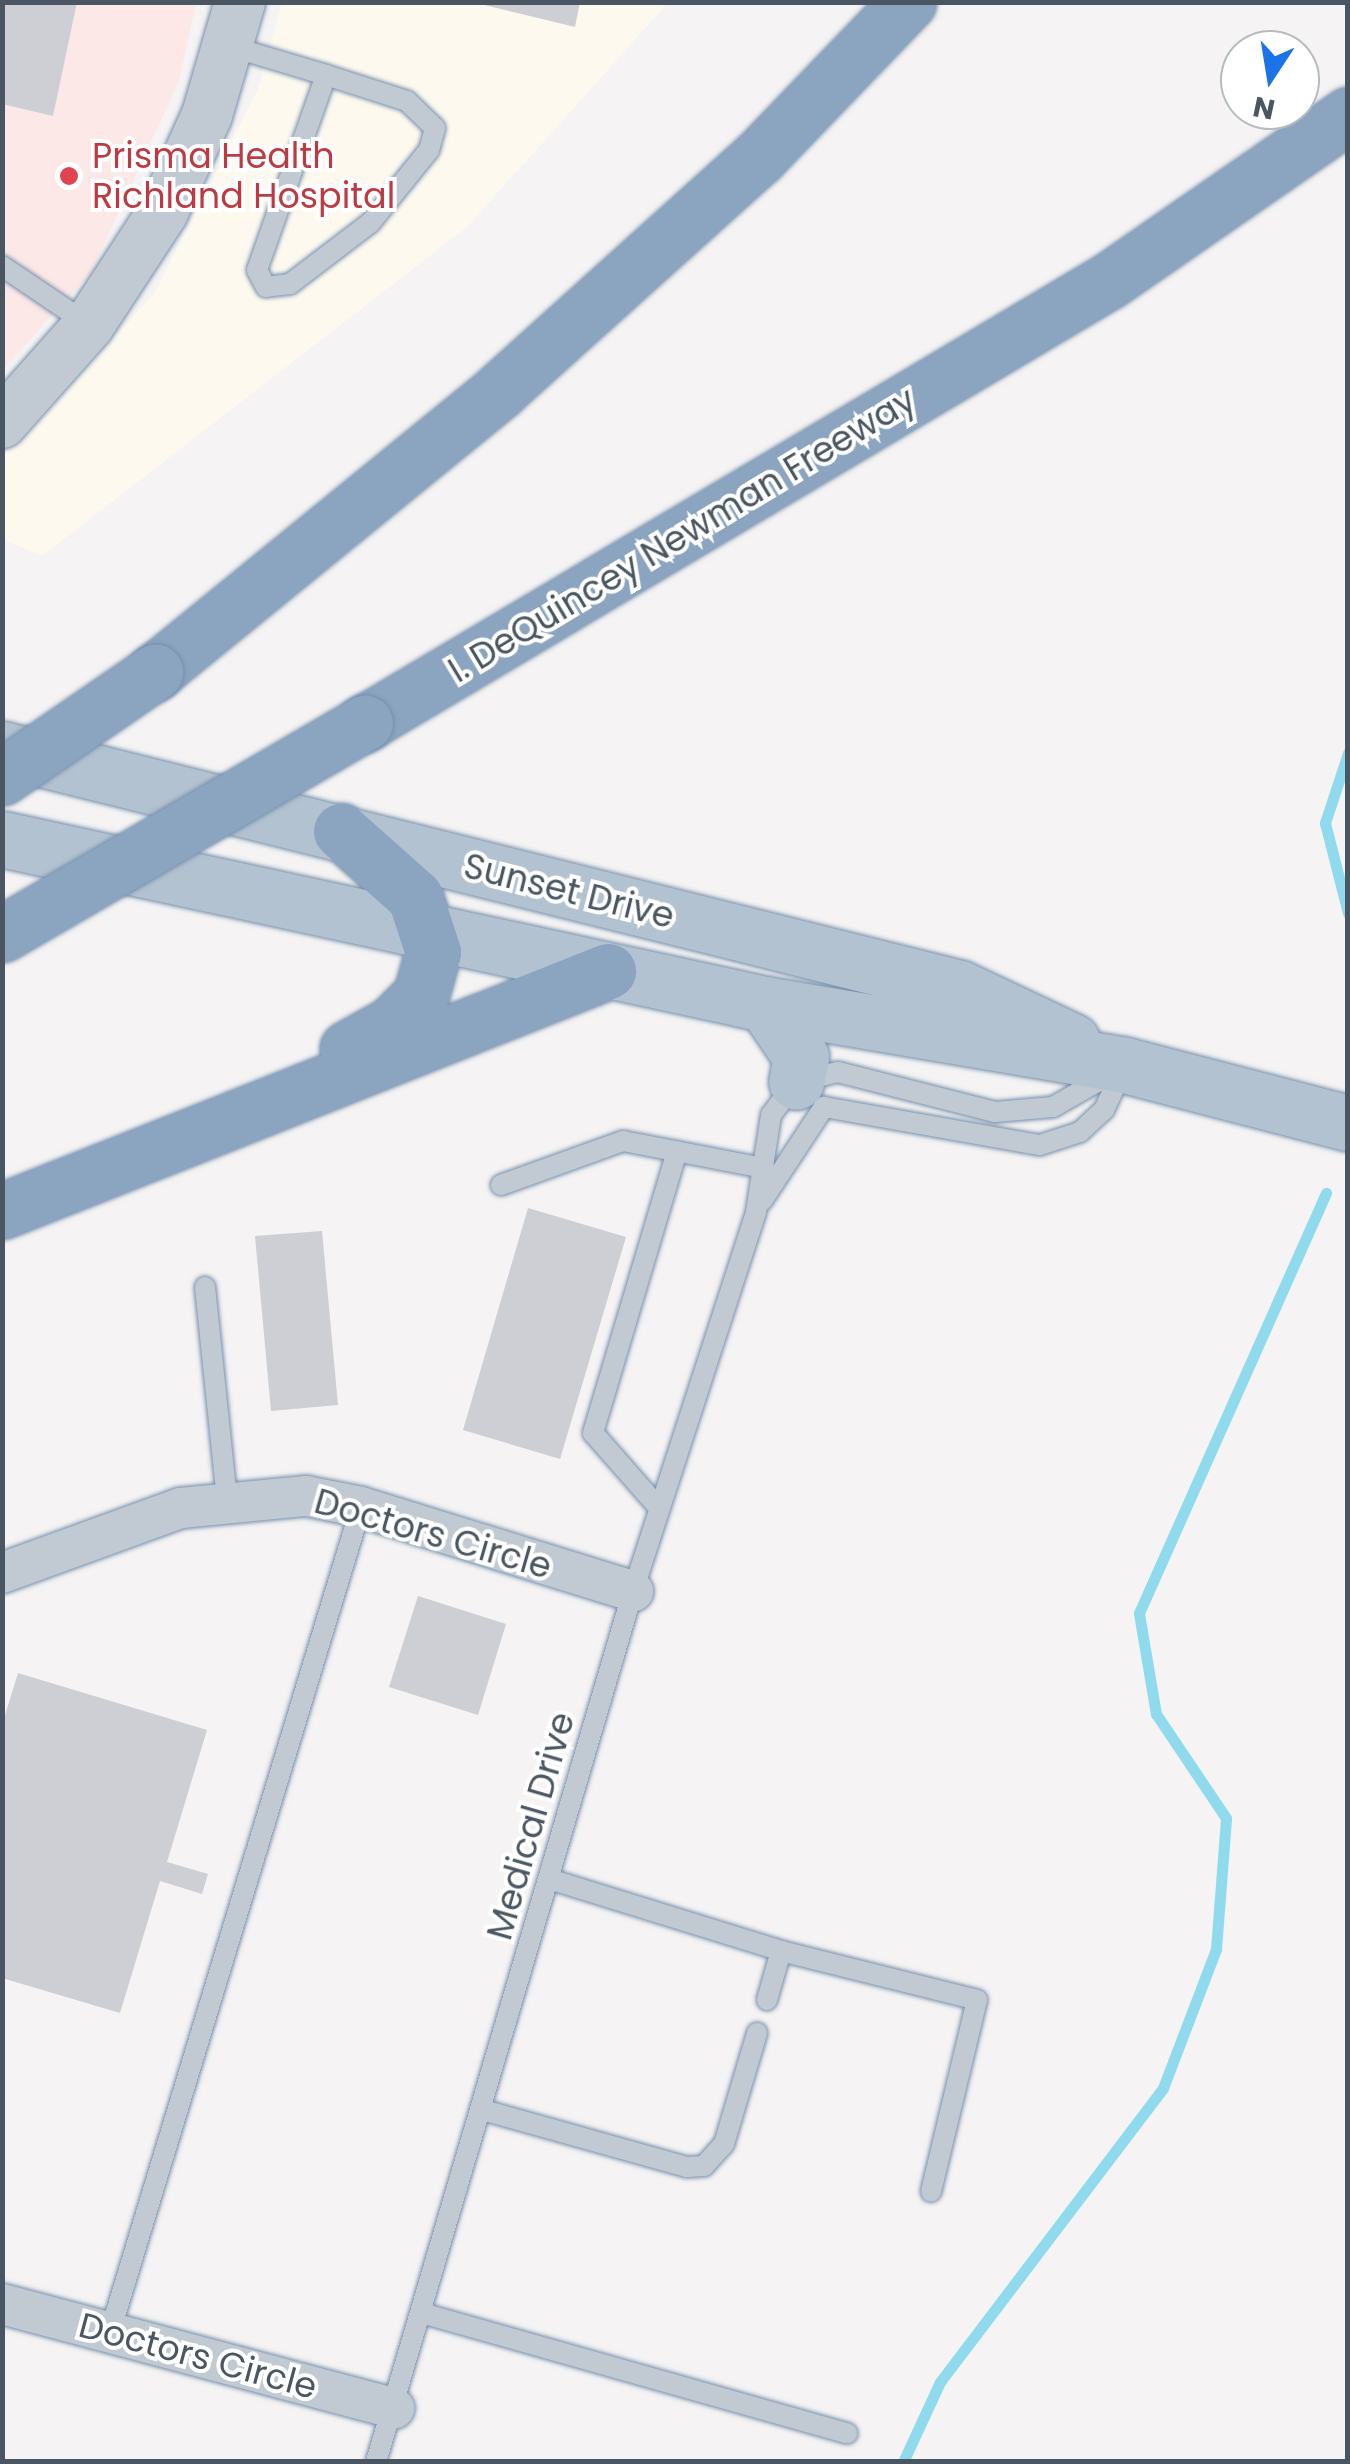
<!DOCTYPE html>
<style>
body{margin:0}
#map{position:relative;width:1350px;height:2464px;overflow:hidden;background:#f5f3f3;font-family:Poppins,sans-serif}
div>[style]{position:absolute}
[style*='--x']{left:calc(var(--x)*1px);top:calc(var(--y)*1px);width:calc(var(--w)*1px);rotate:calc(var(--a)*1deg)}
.commercial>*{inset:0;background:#fdf9ef}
.medical>*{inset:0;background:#fce8e6}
.stream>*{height:11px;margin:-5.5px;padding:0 5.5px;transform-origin:5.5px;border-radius:5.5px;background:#90daee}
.building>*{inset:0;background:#cdcfd5}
.roads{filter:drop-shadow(0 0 2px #7690ad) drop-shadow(0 0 2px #7690ad)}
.service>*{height:20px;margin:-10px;padding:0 10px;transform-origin:10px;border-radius:10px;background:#c1cad2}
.minor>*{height:40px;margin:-20px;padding:0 20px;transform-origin:20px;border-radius:20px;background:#c1cad2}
.tertiary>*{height:50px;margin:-25px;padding:0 25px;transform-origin:25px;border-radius:25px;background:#c1cad2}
.primary>*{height:55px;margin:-27.5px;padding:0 27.5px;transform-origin:27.5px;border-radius:27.5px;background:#b3c2d1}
.motorway>*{height:55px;margin:-27.5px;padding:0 27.5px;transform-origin:27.5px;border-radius:27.5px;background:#8ba5c1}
.bridges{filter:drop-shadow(0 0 2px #7690ad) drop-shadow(0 0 2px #7690ad)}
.motorway-bridge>*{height:55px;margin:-27.5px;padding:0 27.5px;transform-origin:27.5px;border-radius:27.5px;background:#8ba5c1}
.dots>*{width:28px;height:28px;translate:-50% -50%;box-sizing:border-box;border:5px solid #fff;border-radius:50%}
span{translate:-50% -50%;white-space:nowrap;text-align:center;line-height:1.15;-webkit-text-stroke:8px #fff;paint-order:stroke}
.health-label{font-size:35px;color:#be3a42}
.left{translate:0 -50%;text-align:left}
.street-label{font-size:35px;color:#4a5661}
.frame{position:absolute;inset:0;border:5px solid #4a5661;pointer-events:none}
.north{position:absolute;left:1220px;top:30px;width:100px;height:100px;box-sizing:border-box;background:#fff;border:2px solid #b7bbc0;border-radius:50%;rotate:192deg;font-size:28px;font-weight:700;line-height:40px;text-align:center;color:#4a5661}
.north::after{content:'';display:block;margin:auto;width:35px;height:45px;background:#1a73e8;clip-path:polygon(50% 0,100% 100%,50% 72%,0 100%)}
</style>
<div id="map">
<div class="commercial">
<i style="clip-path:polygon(282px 3px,668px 3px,467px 227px,42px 556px,3px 539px,2px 456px,154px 294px,258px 89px)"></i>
</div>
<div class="medical">
<i style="clip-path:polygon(3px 3px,196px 3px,179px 81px,91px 272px,3px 370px)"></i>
</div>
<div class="stream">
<i style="--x:1348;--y:753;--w:74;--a:108.2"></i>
<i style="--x:1325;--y:823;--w:93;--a:75.7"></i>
<i style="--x:903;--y:2462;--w:88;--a:-65.2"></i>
<i style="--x:940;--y:2382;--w:369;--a:-52.8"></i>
<i style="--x:1163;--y:2088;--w:149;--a:-69.1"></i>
<i style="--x:1216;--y:1949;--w:131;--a:-85.6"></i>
<i style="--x:1226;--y:1818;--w:125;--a:-123.9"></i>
<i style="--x:1156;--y:1714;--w:102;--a:-99.6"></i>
<i style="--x:1139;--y:1613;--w:460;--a:-66"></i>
</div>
<div class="building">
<i style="clip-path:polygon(2px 2px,77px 2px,53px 116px,2px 104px)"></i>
<i style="clip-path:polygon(472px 2px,580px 2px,575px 27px)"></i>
<i style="clip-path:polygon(528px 1208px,626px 1237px,560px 1459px,463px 1430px)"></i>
<i style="clip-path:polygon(322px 1231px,338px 1405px,271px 1411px,255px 1236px)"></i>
<i style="clip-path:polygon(418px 1596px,506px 1624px,478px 1715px,389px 1687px)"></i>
<i style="clip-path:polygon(18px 1673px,207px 1730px,167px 1862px,208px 1874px,202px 1894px,160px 1881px,120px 2013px,2px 1978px,2px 1725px)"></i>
</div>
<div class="roads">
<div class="service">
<i style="--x:229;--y:46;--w:101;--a:16.6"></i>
<i style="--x:326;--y:75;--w:85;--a:17.8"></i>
<i style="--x:407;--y:101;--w:39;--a:44"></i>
<i style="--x:435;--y:128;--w:23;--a:105"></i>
<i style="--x:429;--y:150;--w:94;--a:128.9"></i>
<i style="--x:370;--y:223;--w:101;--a:142.7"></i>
<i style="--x:290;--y:284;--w:24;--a:173"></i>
<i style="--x:266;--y:287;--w:19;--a:-118"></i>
<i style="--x:257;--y:270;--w:207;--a:-70.5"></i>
<i style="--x:2;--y:266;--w:105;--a:34.1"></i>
<i style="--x:501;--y:1185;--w:130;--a:-19.8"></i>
<i style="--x:623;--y:1141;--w:143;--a:10.9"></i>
<i style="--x:762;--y:1201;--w:113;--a:-56.6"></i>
<i style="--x:824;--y:1107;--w:219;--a:10"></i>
<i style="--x:1040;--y:1145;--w:42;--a:-18"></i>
<i style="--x:1080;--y:1132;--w:33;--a:-43"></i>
<i style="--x:1104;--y:1110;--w:45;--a:-65.1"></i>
<i style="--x:205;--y:1287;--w:213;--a:84.1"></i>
<i style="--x:659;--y:1508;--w:100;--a:-131.3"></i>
<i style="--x:593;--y:1433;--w:294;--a:-73.4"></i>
<i style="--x:549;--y:1879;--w:243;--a:17.2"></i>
<i style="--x:781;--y:1951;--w:202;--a:14"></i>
<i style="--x:977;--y:2000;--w:197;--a:103.5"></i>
<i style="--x:767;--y:2000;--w:51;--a:-74.1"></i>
<i style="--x:483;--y:2110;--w:212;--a:15.6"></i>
<i style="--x:687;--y:2167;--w:17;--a:-3"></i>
<i style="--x:704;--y:2166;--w:30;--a:-48"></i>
<i style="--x:724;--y:2144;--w:116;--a:-73.4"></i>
<i style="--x:422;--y:2313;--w:442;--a:15.8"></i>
<i style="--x:110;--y:2332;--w:862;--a:-73.08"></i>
<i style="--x:376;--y:2462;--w:908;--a:-73.56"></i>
<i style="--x:633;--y:1591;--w:398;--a:-72"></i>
<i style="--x:756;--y:1212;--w:98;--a:-81.2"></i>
<i style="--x:771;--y:1115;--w:41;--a:-52.9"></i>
<i style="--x:796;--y:1082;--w:43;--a:-13.4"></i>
<i style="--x:838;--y:1072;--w:162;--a:14.3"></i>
<i style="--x:995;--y:1112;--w:58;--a:-4.9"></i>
<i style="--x:1053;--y:1107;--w:64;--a:-29.7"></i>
</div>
<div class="minor">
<i style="--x:2;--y:1573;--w:190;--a:-20"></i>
<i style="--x:181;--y:1508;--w:126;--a:-5.5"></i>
<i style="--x:306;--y:1496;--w:56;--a:11.3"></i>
<i style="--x:361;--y:1507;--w:285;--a:17.2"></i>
<i style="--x:2;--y:2304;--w:406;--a:14.9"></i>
</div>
<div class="tertiary">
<i style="--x:2;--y:423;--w:131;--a:-48.4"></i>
<i style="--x:89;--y:325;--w:135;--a:-56.8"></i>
<i style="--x:163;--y:212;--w:107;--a:-65.6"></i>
<i style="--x:207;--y:115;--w:118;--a:-73.7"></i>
</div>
<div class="primary">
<i style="--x:2;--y:749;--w:987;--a:14.01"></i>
<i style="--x:960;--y:988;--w:124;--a:25.3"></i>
<i style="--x:2;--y:839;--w:781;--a:12.2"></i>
<i style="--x:765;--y:1004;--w:365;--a:9.6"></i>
<i style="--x:1125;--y:1065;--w:230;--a:14.6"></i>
<i style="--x:765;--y:1004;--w:64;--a:55.8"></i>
<i style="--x:801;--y:1057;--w:25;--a:101"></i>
</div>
<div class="motorway">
<i style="--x:155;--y:672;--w:444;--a:-39.2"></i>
<i style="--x:499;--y:391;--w:350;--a:-42"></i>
<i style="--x:759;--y:157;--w:215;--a:-46.1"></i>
<i style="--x:365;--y:723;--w:867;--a:-30.74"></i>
<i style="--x:1110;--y:280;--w:290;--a:-34.7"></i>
<i style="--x:341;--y:831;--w:99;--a:41.7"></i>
<i style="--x:415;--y:897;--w:58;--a:71.9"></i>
<i style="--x:433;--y:952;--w:45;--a:105.6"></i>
<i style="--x:421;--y:995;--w:41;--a:135"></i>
<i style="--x:392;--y:1024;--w:51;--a:150.9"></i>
<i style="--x:2;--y:1211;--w:652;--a:-21.61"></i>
</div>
</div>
<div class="bridges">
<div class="motorway-bridge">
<i style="--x:2;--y:777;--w:186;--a:-34.5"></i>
<i style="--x:2;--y:934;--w:420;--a:-30.2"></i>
</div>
</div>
<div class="dots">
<i style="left:69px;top:176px;background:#e0444e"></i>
</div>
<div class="health-label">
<span class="left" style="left:92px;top:176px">Prisma Health<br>Richland Hospital</span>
</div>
<div class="street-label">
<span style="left:682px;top:535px;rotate:-31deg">I. DeQuincey Newman Freeway</span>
<span style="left:569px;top:891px;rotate:14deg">Sunset Drive</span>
<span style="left:433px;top:1534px;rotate:16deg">Doctors Circle</span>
<span style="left:531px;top:1826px;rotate:-74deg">Medical Drive</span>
<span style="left:198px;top:2356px;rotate:15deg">Doctors Circle</span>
</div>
<div class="frame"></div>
<div class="north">N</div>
</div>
